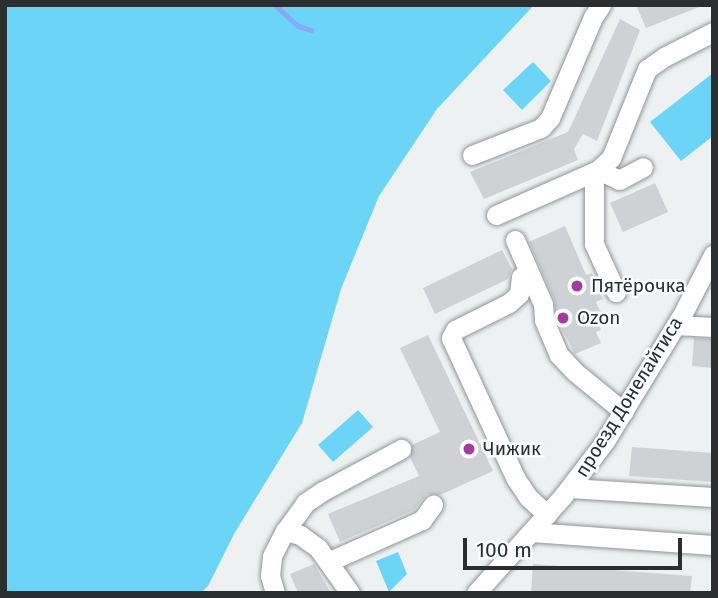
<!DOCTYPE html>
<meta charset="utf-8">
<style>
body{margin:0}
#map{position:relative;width:718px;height:598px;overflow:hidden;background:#edf1f2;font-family:"Fira Sans",sans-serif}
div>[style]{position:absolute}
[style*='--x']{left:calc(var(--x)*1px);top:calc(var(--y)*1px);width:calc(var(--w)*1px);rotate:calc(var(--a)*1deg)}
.green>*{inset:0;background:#6cd4f6}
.stream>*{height:4.5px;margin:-2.25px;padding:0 2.25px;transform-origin:2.25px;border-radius:2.25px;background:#85a9fc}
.building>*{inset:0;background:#cfd2d4}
.roads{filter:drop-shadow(0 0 2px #919495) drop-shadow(0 0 2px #919495)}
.minor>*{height:19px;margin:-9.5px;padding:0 9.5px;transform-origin:9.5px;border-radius:9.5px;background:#fff}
.dots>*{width:19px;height:19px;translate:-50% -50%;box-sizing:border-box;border:4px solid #fbfeff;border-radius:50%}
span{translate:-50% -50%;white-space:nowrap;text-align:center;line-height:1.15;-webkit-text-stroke:5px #fbfeff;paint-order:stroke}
.poi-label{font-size:19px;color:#2c2d2e}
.left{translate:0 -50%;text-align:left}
.street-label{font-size:19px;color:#2c2d2e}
.frame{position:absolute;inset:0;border:7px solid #2c2d2e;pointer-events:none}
.scale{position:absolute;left:463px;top:538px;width:219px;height:32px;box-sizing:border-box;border:4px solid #2c2d2e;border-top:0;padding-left:9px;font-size:21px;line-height:24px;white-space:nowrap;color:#2c2d2e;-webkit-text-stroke:5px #fbfeff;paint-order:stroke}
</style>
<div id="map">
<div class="green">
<i style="clip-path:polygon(5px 5px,534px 5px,437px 109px,379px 196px,341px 289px,302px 423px,234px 534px,208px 586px,201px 593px,5px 593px)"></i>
<i style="clip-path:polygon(533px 62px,551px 81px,522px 110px,503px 90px)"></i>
<i style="clip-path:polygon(713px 73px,713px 136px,681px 161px,650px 122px)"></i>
<i style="clip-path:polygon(358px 410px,373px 427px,333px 462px,318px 445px)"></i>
<i style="clip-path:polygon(398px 552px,407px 574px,389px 592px,376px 561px)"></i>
</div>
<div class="stream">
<i style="--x:275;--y:5;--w:31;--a:42"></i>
<i style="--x:298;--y:26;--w:14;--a:17"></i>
</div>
<div class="building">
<i style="clip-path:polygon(636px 5px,702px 5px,702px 6px,646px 28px)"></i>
<i style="clip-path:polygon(620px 19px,640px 30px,597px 141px,583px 134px,574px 149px,578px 160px,484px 199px,470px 172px,568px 132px)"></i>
<i style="clip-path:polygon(655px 183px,668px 212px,623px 232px,610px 203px)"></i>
<i style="clip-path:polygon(565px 226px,586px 275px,592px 273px,603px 299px,596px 302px,602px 315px,595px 317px,601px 330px,596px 332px,601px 343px,575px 354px,556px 317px,554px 299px,529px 242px)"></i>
<i style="clip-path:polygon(502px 250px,512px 269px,508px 279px,435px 314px,423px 288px)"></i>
<i style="clip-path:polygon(428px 335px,493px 471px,440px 495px,427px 494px,414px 510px,340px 542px,328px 514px,419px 476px,410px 457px,412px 445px,440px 432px,400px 348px)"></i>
<i style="clip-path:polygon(694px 338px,713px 339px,713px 368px,692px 366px)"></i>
<i style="clip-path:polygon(632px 447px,713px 453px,713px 482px,629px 476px)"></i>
<i style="clip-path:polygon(314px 564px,331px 593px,298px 593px,290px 574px)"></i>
<i style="clip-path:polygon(533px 564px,692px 576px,690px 593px,531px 593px)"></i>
</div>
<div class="roads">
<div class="minor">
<i style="--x:472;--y:155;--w:74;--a:-21.4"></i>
<i style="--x:541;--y:128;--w:13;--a:-48"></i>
<i style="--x:550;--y:118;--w:110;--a:-66.9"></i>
<i style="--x:593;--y:17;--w:14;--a:-56"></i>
<i style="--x:496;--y:215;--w:111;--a:-23.8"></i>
<i style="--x:598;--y:170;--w:18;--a:-43"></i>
<i style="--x:611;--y:158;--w:96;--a:-68"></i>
<i style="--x:647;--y:69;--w:21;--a:-35"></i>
<i style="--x:664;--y:57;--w:55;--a:-27"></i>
<i style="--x:515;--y:240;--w:70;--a:66.4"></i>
<i style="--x:543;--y:304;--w:16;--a:86"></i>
<i style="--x:544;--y:320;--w:38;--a:67"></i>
<i style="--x:559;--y:355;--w:23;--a:47"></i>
<i style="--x:575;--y:372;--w:63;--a:39.2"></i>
<i style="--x:521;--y:277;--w:17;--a:97"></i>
<i style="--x:519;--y:294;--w:13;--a:138"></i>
<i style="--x:509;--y:303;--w:60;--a:153.4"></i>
<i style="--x:455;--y:330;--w:9;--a:117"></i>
<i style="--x:451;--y:338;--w:155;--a:65.3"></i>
<i style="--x:516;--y:479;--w:22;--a:56"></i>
<i style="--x:528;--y:497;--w:26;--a:43"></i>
<i style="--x:616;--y:292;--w:53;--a:-114.6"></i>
<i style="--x:594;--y:244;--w:64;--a:-90"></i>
<i style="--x:594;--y:180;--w:11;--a:-68"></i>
<i style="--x:598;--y:170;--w:23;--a:25"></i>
<i style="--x:619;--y:180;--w:27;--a:-28"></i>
<i style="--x:676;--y:325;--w:37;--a:3"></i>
<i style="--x:570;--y:488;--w:143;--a:3.6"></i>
<i style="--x:285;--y:531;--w:34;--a:-54"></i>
<i style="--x:305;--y:503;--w:22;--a:-34"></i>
<i style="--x:323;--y:491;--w:89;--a:-28.3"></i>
<i style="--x:531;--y:532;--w:182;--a:4.1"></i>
<i style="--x:330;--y:561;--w:101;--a:-24"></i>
<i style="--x:422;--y:520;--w:19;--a:-54"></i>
<i style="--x:275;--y:593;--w:18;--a:-106"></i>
<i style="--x:270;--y:576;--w:20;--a:-84"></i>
<i style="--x:272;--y:556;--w:28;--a:-63"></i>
<i style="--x:285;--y:531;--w:16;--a:15"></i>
<i style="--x:300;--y:535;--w:22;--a:36"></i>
<i style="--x:318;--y:548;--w:55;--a:54.6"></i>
<i style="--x:476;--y:593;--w:130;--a:-48.1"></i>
<i style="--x:563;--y:496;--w:69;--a:-52.6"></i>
<i style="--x:605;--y:441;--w:148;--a:-58.6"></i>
<i style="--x:682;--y:315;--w:68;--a:-62.7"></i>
</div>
</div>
<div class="dots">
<i style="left:577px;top:286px;background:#a53c9d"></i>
<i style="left:563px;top:318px;background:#a53c9d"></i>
<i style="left:469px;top:449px;background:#a53c9d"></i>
</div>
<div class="poi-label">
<span class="left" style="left:591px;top:286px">Пятёрочка</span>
<span class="left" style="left:577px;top:318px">Ozon</span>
<span class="left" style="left:483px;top:449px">Чижик</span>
</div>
<div class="street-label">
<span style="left:629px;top:397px;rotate:-58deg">проезд Донелайтиса</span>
</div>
<div class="frame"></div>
<div class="scale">100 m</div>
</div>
